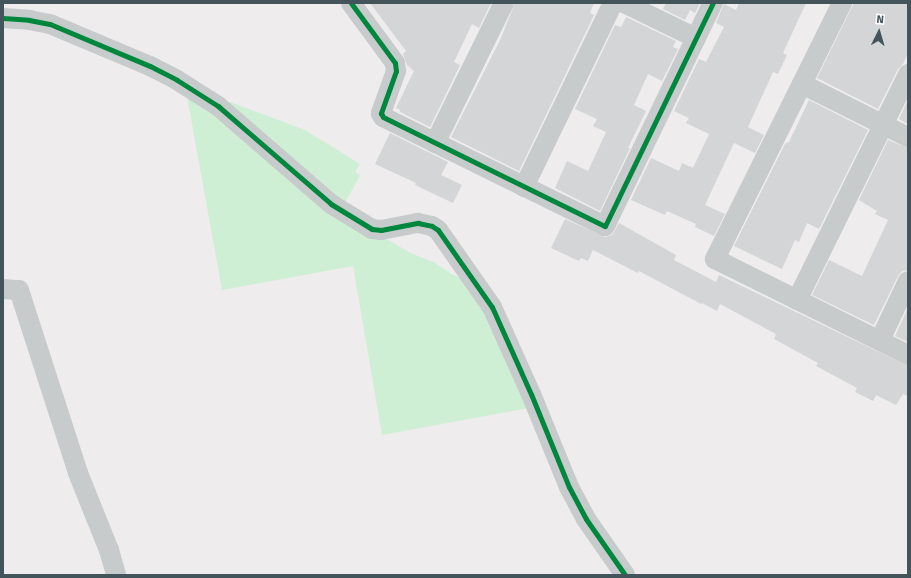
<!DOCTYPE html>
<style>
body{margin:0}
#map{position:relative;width:911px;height:578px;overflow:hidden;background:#eeeced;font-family:"Fira Sans",sans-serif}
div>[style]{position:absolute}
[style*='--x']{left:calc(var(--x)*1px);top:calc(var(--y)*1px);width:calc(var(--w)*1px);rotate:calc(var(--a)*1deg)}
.green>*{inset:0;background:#cfefd4}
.building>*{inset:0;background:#d4d5d6}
.minor>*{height:20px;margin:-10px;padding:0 10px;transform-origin:10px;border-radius:10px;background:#c7cbcc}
.cycleway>*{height:5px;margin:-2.5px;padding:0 2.5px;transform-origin:2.5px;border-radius:2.5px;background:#00873e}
span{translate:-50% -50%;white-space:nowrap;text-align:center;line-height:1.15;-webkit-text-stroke:3px #fff;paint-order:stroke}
.frame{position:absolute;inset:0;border:4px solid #43555b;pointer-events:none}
.north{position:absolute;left:859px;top:12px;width:40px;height:40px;-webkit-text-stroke:3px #fff;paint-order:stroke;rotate:5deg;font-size:11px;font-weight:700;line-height:16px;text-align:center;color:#43555b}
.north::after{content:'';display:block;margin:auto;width:14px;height:18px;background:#43555b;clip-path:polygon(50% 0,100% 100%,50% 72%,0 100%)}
</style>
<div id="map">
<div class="green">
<i style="clip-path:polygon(186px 91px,381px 236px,411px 253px,435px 263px,453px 275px,469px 280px,529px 408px,382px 435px,353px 266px,222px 290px)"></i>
<i style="clip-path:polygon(230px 102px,305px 130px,360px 164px,355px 172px,360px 176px,343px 206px,222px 103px)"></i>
</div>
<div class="building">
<i style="clip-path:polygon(370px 3px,491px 3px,479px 28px,472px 24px,454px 62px,460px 65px,430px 127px,400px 112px,400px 110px,396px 108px,414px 71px,407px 65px,403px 54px,406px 51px)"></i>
<i style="clip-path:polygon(515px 3px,594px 3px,590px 13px,594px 15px,519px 171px,451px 137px,501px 38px)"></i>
<i style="clip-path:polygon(666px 3px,700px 3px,695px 13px,690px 10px,685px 20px,663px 9px)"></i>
<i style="clip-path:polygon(739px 3px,806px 3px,783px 53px,787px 55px,778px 74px,773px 72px,748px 127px,764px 135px,755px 153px,734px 143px,705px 205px,725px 214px,714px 236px,695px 227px,696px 224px,667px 211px,665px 215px,631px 200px,651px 158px,679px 171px,682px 163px,693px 168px,709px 134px,686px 123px,689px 118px,674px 111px,699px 59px,706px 62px,724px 27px,716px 23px,724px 4px,736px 10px)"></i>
<i style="clip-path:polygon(854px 3px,908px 3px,908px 53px,903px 64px,898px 69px,878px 109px,817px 78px)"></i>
<i style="clip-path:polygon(626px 17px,676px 41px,673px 47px,678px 49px,662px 81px,648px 74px,634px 105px,646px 111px,628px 148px,630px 148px,600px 211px,555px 188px,567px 161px,588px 171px,606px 132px,593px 126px,597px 119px,575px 109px,615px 25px,621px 27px)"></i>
<i style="clip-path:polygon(809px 100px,868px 130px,819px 229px,807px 223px,799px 242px,795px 240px,782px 269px,734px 246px,785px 144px,789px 142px)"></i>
<i style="clip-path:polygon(907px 102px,908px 102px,908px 124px,899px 119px)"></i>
<i style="clip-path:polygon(390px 133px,448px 162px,441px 175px,462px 185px,453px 203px,415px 185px,416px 183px,375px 164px)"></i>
<i style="clip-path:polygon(888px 140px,908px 148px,908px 270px,902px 271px,898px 276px,874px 325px,812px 295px,829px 260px,862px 276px,888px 220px,875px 214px,877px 211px,859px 200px)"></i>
<i style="clip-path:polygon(565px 219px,605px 237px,612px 235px,619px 223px,676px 255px,674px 260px,716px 282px,719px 275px,908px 366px,908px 396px,903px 394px,896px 405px,876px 395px,873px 401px,855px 392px,857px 388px,816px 366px,818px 363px,774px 339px,776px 334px,720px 304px,717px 311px,702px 303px,701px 304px,639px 271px,638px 273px,593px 250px,588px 261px,581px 258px,579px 261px,551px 248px)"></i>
<i style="clip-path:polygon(908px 308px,908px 342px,895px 336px)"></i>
</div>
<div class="minor">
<i style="--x:351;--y:3;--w:74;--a:53.7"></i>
<i style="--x:395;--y:63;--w:8;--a:83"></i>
<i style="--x:396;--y:71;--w:45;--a:109.7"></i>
<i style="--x:381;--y:113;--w:4;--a:63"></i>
<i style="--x:383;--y:117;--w:247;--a:26.2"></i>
<i style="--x:605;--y:226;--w:248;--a:-64.2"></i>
<i style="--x:624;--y:3;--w:80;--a:25.9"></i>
<i style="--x:842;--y:3;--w:286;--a:116.4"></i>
<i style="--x:715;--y:259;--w:216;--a:26.4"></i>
<i style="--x:3;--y:18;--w:26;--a:4"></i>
<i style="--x:29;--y:20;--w:21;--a:11"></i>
<i style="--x:50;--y:24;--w:108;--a:22.8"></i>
<i style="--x:150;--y:66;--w:30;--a:27"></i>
<i style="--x:177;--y:80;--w:49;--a:32.4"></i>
<i style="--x:218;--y:106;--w:150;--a:40.9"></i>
<i style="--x:331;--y:204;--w:48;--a:31.4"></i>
<i style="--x:372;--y:229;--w:9;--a:6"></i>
<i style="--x:381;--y:230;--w:38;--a:-11"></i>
<i style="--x:418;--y:223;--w:14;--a:12"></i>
<i style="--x:432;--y:226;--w:7;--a:34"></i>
<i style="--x:438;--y:230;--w:94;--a:55"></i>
<i style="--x:492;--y:307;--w:95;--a:65.9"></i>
<i style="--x:531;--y:394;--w:100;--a:67.8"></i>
<i style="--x:569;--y:487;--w:36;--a:62"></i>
<i style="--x:586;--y:519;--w:68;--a:55.1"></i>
<i style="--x:802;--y:84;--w:119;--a:26.6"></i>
<i style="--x:435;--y:143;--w:156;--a:-63.8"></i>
<i style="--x:524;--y:187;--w:204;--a:-64.2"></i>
<i style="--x:3;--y:289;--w:16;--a:4"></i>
<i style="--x:19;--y:290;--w:192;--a:72.1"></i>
<i style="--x:78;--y:473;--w:83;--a:68.1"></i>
<i style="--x:109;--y:550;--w:26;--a:74"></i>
<i style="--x:797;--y:300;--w:252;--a:-63.8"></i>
<i style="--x:880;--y:340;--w:65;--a:-64.6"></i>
</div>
<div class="cycleway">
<i style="--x:351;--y:3;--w:74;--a:53.7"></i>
<i style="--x:395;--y:63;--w:8;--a:83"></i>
<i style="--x:396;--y:71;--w:45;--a:109.7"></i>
<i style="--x:381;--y:113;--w:4;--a:63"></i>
<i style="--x:383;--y:117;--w:247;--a:26.2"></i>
<i style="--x:605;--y:226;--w:248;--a:-64.2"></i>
<i style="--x:3;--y:18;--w:26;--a:4"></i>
<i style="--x:29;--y:20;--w:21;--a:11"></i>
<i style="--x:50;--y:24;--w:108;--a:22.8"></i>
<i style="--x:150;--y:66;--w:30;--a:27"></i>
<i style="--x:177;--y:80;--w:49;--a:32.4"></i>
<i style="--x:218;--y:106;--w:150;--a:40.9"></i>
<i style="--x:331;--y:204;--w:48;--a:31.4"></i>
<i style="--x:372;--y:229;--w:9;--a:6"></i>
<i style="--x:381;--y:230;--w:38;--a:-11"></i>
<i style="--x:418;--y:223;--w:14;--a:12"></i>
<i style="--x:432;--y:226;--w:7;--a:34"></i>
<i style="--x:438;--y:230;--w:94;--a:55"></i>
<i style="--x:492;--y:307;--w:95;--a:65.9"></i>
<i style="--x:531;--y:394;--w:100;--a:67.8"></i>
<i style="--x:569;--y:487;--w:36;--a:62"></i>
<i style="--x:586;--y:519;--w:68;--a:55.1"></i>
</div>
<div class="frame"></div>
<div class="north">N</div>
</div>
